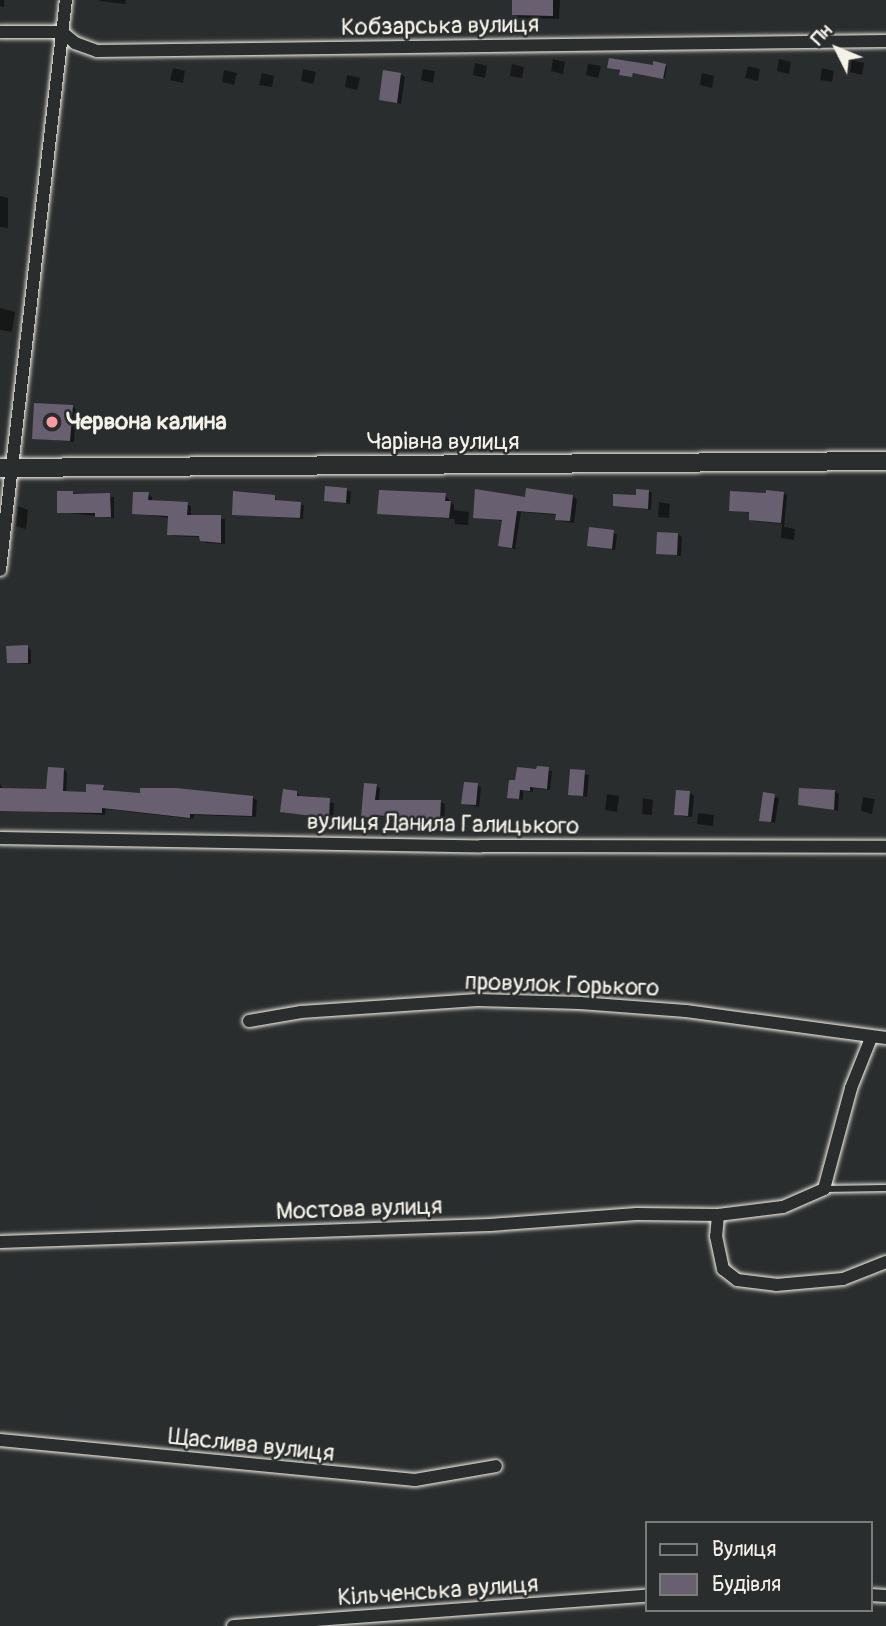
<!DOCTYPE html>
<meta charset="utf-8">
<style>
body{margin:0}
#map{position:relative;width:886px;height:1626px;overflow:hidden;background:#2a2d2e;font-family:Pangolin,sans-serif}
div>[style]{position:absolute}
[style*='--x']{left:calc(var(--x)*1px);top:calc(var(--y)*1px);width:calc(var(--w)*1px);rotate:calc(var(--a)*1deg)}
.shadow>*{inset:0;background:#0007}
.building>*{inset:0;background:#686070}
.roads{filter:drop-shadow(0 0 2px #f4f1e8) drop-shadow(0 0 2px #f4f1e8)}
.lane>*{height:6px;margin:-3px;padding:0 3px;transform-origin:3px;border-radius:3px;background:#2a2d2e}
.street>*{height:12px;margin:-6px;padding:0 6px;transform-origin:6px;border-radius:6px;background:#2a2d2e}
.secondary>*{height:18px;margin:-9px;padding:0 9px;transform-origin:9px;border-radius:9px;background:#2a2d2e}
.dots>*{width:19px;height:19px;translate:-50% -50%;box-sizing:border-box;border:4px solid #2a2d2e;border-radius:50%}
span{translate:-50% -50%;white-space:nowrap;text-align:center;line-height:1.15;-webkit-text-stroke:5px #2a2d2e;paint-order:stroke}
.street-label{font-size:24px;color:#f4f1e8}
.poi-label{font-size:24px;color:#f4f1e8;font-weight:700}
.left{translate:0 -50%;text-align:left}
.legend{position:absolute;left:645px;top:1521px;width:228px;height:91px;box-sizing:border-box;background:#2a2d2e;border:2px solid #7b7b78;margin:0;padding:9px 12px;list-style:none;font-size:21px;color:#f4f1e8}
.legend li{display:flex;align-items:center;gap:14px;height:35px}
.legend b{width:35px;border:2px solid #7b7b78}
.north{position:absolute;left:802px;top:14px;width:70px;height:70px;-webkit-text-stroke:5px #2a2d2e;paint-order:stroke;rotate:313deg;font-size:19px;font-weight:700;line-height:28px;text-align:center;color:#f4f1e8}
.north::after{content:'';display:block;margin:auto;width:24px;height:32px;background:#f4f1e8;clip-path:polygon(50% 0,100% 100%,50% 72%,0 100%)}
</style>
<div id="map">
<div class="shadow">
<i style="clip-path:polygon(0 0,4px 0,4px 7px,0 6px)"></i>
<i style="clip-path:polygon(126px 0,125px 4px,100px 1px,100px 0)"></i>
<i style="clip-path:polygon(514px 0,560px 0,559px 19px,520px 18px,513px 14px)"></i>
<i style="clip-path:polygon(553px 59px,565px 62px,563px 74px,551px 71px)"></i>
<i style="clip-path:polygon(779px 59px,791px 62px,789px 74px,777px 71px)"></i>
<i style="clip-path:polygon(852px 60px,864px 63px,862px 75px,850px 72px)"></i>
<i style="clip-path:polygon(475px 63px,487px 66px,485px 78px,473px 75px)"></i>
<i style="clip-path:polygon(512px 64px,524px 67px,522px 78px,510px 76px)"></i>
<i style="clip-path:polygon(588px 64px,601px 66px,598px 78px,586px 75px)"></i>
<i style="clip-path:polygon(667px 66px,665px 78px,634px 72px,633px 76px,609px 67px)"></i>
<i style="clip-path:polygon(748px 66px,760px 69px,758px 81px,745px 78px)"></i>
<i style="clip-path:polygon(173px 68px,185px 71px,183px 83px,170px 80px)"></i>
<i style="clip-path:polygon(822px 68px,834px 71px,832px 82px,820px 80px)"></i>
<i style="clip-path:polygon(303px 69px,316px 72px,313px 84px,301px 81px)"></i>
<i style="clip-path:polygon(423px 69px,435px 71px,433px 83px,421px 80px)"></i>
<i style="clip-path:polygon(224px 70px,237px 73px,234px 85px,222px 82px)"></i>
<i style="clip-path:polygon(262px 73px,274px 76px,272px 87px,259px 85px)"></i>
<i style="clip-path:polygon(702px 73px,714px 76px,712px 88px,700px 85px)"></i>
<i style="clip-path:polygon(401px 74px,405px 77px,401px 104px,381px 99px)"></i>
<i style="clip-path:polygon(347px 75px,360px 78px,357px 90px,345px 87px)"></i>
<i style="clip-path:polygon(0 196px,8px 198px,8px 228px,0 227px)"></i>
<i style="clip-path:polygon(0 308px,15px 312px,12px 332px,0 330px)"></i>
<i style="clip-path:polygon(72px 407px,76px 409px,74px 442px,34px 438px)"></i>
<i style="clip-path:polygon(347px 490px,351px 492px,350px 504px,326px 500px)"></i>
<i style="clip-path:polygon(649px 491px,652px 493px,651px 510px,615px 505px)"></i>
<i style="clip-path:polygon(72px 493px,114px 497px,114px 518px,59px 512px)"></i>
<i style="clip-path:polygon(783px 493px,787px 495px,784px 527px,795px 529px,794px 540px,781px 538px,782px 524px,755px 521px,751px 519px,751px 513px,731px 510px)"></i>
<i style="clip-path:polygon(148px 494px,152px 497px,152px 502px,187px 504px,191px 506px,191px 517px,225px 519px,225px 544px,206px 543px,201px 537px,173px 536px,169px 534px,170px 518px,133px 513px)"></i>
<i style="clip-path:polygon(445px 495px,454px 505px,454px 510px,469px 512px,468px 525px,455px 524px,454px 519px,378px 513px)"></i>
<i style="clip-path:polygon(275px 497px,278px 502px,304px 505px,303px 519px,234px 514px)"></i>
<i style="clip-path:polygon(573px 497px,577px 499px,574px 523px,561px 521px,557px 515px,521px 512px,515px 549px,500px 545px,504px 521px,474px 517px,527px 499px)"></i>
<i style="clip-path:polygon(659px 502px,670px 504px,669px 518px,658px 517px)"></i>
<i style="clip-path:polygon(18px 506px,28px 510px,26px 529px,16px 526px)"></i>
<i style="clip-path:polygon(613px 532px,617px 535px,615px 550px,589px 545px)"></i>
<i style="clip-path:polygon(677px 534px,682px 537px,681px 556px,658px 553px)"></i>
<i style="clip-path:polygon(27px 647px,31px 650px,31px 664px,8px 662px)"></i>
<i style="clip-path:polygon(538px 768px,552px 771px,550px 790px,533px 788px,533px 792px,523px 791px,523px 800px,509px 797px)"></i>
<i style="clip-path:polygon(64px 770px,67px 772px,66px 793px,87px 794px,103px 787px,107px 792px,141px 795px,176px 790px,253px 798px,257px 800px,256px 817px,194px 815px,193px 819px,106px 809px,105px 815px,0 809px,0 783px,3px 790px,48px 791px)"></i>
<i style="clip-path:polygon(572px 771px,589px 775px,587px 797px,570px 794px)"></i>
<i style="clip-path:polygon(477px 785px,481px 787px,479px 807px,463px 803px)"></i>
<i style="clip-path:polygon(376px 786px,380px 788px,379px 802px,441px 802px,445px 804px,444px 822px,378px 816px,378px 819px,367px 819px,363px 816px)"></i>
<i style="clip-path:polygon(835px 792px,839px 794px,838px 811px,800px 804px)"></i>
<i style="clip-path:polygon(297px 793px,301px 798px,334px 803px,333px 819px,282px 811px)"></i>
<i style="clip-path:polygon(690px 793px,694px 796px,692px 817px,680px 816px,676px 814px)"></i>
<i style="clip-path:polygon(607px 794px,619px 796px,617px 812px,605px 810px)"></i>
<i style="clip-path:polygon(765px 794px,779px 798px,775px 823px,761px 820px)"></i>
<i style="clip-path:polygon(863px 797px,875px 799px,872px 814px,861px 811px)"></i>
<i style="clip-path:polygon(643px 798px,653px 800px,652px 815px,642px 814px)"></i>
<i style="clip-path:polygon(698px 813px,714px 815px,713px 826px,697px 824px)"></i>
</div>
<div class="building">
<i style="clip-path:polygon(512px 0,553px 0,553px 16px,512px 15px)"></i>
<i style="clip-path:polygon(609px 58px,653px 65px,653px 61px,666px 64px,663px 79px,633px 73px,632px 77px,619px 75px,620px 70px,607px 68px)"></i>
<i style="clip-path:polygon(383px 70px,401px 73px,397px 103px,379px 100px)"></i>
<i style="clip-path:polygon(34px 403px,73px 405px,70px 441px,32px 439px)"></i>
<i style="clip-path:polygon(325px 486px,347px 488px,346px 503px,324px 501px)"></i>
<i style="clip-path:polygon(526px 488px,573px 495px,570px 521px,555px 520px,556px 514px,517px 511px,512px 548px,498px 546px,502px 520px,473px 518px,475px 489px,525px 497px)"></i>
<i style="clip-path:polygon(636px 489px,649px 490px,648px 509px,613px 506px,613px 494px,636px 495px)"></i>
<i style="clip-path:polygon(379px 490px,446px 493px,445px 501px,451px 501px,449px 518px,377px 514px)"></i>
<i style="clip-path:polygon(766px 490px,784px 492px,781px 523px,749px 520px,749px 512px,729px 511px,730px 491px,766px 493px)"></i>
<i style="clip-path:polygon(57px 491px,73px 491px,73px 494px,110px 493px,111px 517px,95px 517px,95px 513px,57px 513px)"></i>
<i style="clip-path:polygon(233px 491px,275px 495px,275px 500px,301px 502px,300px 518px,232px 515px)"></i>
<i style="clip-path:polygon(133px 492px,149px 492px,148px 500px,188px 502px,187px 515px,221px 515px,221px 543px,200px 541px,199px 536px,167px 535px,168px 516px,132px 514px)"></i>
<i style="clip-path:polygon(589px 527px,614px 530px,612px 549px,587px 546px)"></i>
<i style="clip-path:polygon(657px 532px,678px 533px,677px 555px,656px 554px)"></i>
<i style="clip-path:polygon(28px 645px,28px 663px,7px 663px,6px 646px)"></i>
<i style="clip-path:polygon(537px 766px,549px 767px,547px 789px,530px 787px,530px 791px,520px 790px,519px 799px,507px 798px,509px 780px,515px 780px,517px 767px,536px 769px)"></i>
<i style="clip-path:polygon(48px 767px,64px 768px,63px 791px,86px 792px,86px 784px,104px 785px,103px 790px,140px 793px,140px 788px,176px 788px,253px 796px,252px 816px,190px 814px,190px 818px,102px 808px,102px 813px,0 811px,0 788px,46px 789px)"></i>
<i style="clip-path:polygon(570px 769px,585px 770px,583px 796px,568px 795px)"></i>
<i style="clip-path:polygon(464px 782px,478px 783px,476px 805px,461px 804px)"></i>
<i style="clip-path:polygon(364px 783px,377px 784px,375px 800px,441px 800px,440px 820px,374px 815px,374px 818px,361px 817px)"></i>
<i style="clip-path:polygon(799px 788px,835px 790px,834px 810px,798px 805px)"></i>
<i style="clip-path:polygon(283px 789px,297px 791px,297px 796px,330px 798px,329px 818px,280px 812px)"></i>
<i style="clip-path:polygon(676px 790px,690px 791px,688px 816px,674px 815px)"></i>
<i style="clip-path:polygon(763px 792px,775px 794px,771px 822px,759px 821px)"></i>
</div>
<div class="roads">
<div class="lane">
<i style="--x:824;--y:1189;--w:62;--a:-0.9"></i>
</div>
<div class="street">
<i style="--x:0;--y:32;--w:62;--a:0"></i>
<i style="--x:62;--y:32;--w:17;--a:40"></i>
<i style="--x:75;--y:43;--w:23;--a:20"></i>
<i style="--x:97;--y:51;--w:789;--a:-0.73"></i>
<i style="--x:0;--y:570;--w:574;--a:-83.4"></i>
<i style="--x:0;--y:838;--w:481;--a:1"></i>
<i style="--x:481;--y:846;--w:405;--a:0.1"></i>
<i style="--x:249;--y:1021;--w:53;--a:-9.8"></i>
<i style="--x:301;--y:1012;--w:177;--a:-3.9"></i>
<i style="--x:478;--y:1000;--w:102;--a:1.7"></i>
<i style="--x:580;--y:1003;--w:106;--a:4.3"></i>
<i style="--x:686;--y:1011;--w:202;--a:7.7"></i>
<i style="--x:718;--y:1215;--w:65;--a:-7"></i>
<i style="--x:783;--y:1207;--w:45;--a:-23.7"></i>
<i style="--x:824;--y:1189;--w:105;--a:-75"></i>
<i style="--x:851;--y:1088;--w:54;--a:-68.2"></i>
<i style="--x:0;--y:1242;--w:490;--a:-2"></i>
<i style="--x:490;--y:1225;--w:147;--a:-4.3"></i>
<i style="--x:637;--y:1214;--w:81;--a:0.7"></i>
<i style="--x:718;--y:1215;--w:21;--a:95"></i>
<i style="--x:716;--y:1236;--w:34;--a:78"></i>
<i style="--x:723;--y:1269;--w:18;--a:38"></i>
<i style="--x:737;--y:1280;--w:39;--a:7"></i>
<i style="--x:776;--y:1285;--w:67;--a:-5.1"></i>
<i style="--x:843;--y:1279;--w:46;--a:-21.6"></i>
<i style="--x:0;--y:1440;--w:417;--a:5.5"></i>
<i style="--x:415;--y:1480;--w:82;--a:-9.8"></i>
<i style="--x:870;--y:1595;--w:16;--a:4"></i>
<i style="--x:233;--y:1626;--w:414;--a:-4.2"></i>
</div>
<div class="secondary">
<i style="--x:0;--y:468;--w:886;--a:-0.45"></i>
</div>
</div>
<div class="dots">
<i style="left:52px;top:422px;background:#ff9aa2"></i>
</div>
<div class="street-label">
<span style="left:440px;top:26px;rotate:-1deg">Кобзарська вулиця</span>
<span style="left:443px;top:442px">Чарівна вулиця</span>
<span style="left:443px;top:824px;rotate:1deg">вулиця Данила Галицького</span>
<span style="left:562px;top:985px;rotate:2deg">провулок Горького</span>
<span style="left:359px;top:1209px;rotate:-2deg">Мостова вулиця</span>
<span style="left:251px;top:1445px;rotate:6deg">Щаслива вулиця</span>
<span style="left:438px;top:1591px;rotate:-4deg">Кільченська вулиця</span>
</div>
<div class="poi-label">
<span class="left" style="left:66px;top:422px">Червона калина</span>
</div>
<ul class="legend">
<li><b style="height:9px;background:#2a2d2e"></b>Вулиця</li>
<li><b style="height:19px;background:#686070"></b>Будівля</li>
</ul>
<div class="north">Пн</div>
</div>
